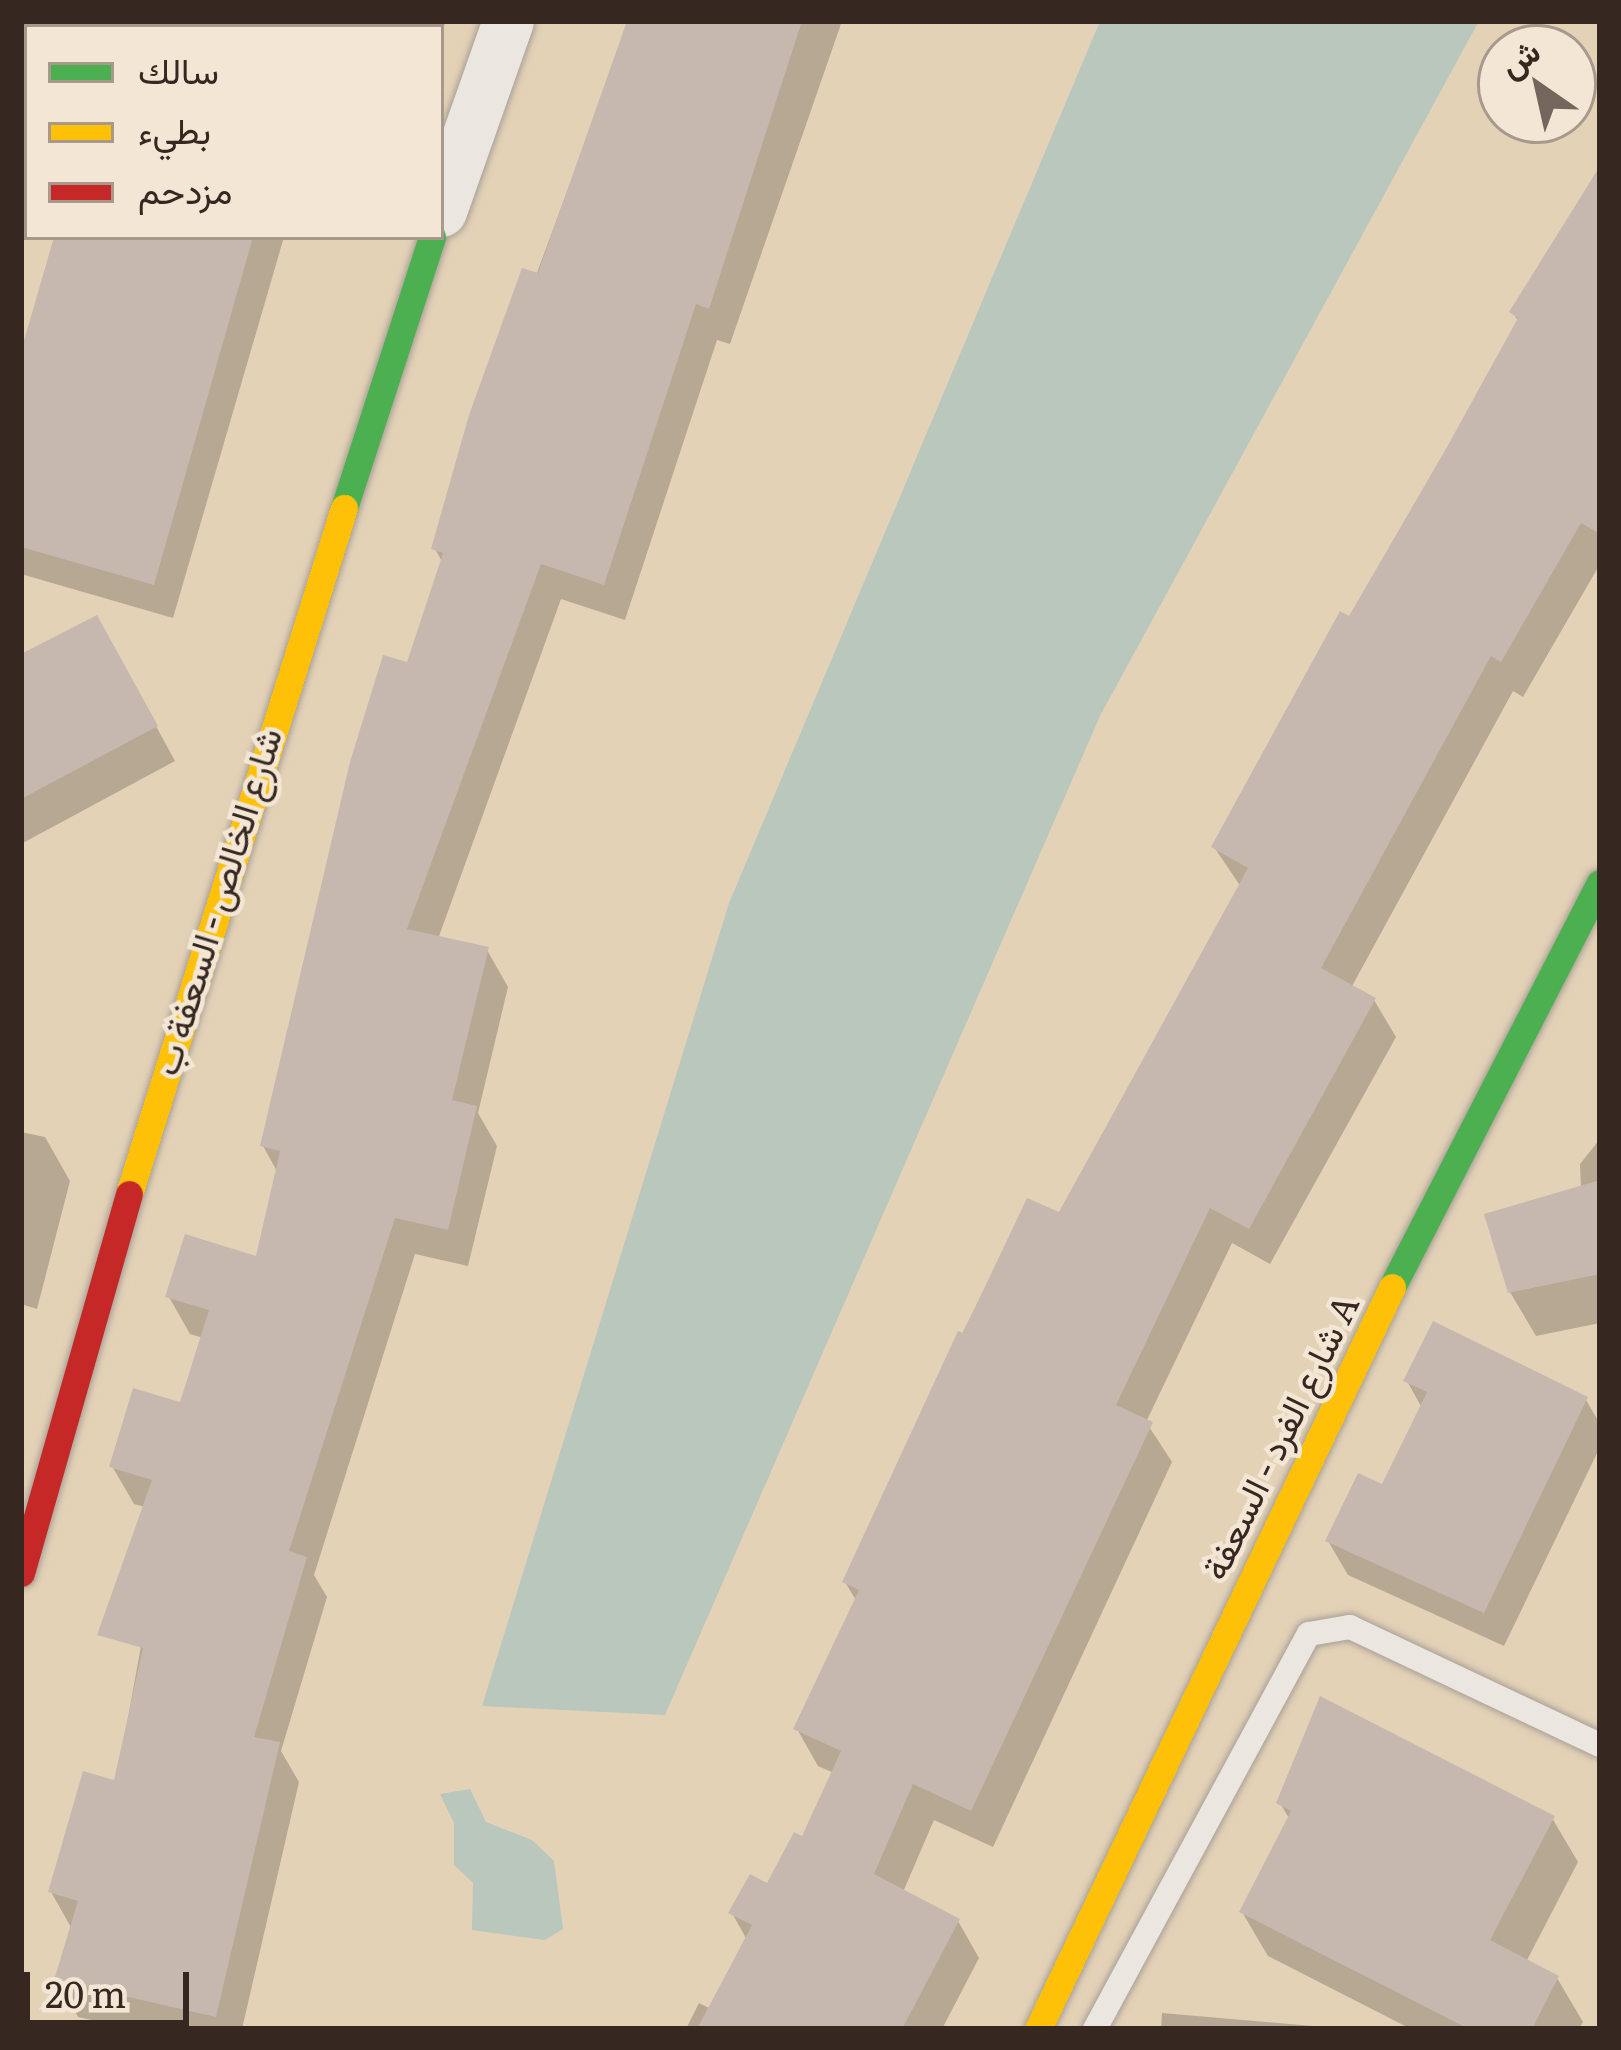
<!DOCTYPE html>
<meta charset="utf-8">
<style>
body{margin:0}
#map{position:relative;width:1621px;height:2050px;overflow:hidden;background:#e3dace;font-family:Literata,Vazirmatn,serif}
div>[style]{position:absolute}
[style*='--x']{left:calc(var(--x)*1px);top:calc(var(--y)*1px);width:calc(var(--w)*1px);rotate:calc(var(--a)*1deg)}
.sand>*{inset:0;background:#e4d2b7}
.water>*{inset:0;background:#b9c7bc}
.shadow>*{inset:0;background:#0003}
.building>*{inset:0;background:#c6b8af}
.roads{filter:drop-shadow(0 0 3px #a8a097) drop-shadow(0 0 3px #a8a097)}
.lane>*{height:24px;margin:-12px;padding:0 12px;transform-origin:12px;border-radius:12px;background:#ebe6df}
.street>*{height:51px;margin:-25.5px;padding:0 25.5px;transform-origin:25.5px;border-radius:25.5px;background:#ebe6df}
.fast>*{height:27px;margin:-13.5px;padding:0 13.5px;transform-origin:13.5px;border-radius:13.5px;background:#4caf50}
.slow>*{height:27px;margin:-13.5px;padding:0 13.5px;transform-origin:13.5px;border-radius:13.5px;background:#ffc107}
.jam>*{height:27px;margin:-13.5px;padding:0 13.5px;transform-origin:13.5px;border-radius:13.5px;background:#c62828}
span{translate:-50% -50%;white-space:nowrap;text-align:center;line-height:1.15;-webkit-text-stroke:9px #f3e6d5;paint-order:stroke}
.street-label{font-size:36px;color:#362820}
.frame{position:absolute;inset:0;border:24px solid #362820;pointer-events:none}
.legend{position:absolute;left:24px;top:24px;width:420px;height:216px;box-sizing:border-box;background:#f3e6d5;border:3px solid #a79a8d;margin:0;padding:15px 21px;list-style:none;font-size:36px;color:#362820}
.legend li{display:flex;align-items:center;gap:24px;height:60px}
.legend b{width:60px;border:3px solid #a79a8d}
.north{position:absolute;left:1477px;top:24px;width:120px;height:120px;box-sizing:border-box;background:#f3e6d5;border:3px solid #a79a8d;border-radius:50%;rotate:326deg;font-size:33px;font-weight:700;line-height:48px;text-align:center;color:#362820}
.north::after{content:'';display:block;margin:auto;width:42px;height:54px;background:#73665d;clip-path:polygon(50% 0,100% 100%,50% 72%,0 100%)}
.scale{position:absolute;left:24px;top:1972px;width:165px;height:54px;box-sizing:border-box;border:6px solid #362820;border-top:0;padding-left:15px;font-size:36px;line-height:42px;white-space:nowrap;color:#362820;-webkit-text-stroke:9px #f3e6d5;paint-order:stroke}
</style>
<div id="map">
<div class="sand">
<i style="clip-path:polygon(evenodd,21px 21px,1100px 21px,729px 903px,1100px 716px,1479px 21px,1600px 21px,1600px 2029px,21px 2029px,21px 21px,27px 27px,441px 27px,441px 237px,27px 237px,27px 27px,21px 21px,1501px 48px,1573px 48px,1573px 120px,1501px 120px,1501px 48px)"></i>
</div>
<div class="water">
<i style="clip-path:polygon(1100px 21px,1479px 21px,1100px 716px,665px 1715px,482px 1706px,729px 903px)"></i>
<i style="clip-path:polygon(470px 1789px,486px 1822px,532px 1840px,554px 1861px,563px 1929px,545px 1940px,472px 1930px,473px 1883px,454px 1865px,454px 1823px,440px 1794px)"></i>
</div>
<div class="shadow">
<i style="clip-path:polygon(135px 21px,446px 21px,441px 33px,441px 27px,133px 27px)"></i>
<i style="clip-path:polygon(630px 21px,842px 21px,730px 344px,717px 340px,625px 620px,561px 599px,438px 939px,487px 950px,508px 987px,478px 1113px,497px 1146px,468px 1266px,415px 1254px,314px 1575px,327px 1597px,281px 1751px,299px 1782px,242px 2029px,131px 2029px,78px 2017px,57px 1980px,72px 1929px,51px 1892px,116px 1784px,147px 1613px,145px 1507px,134px 1504px,112px 1466px,182px 1406px,203px 1338px,190px 1334px,169px 1297px,258px 1260px,278px 1173px,263px 1146px,443px 563px,435px 549px)"></i>
<i style="clip-path:polygon(1600px 166px,1600px 564px,1523px 697px,1513px 691px,1351px 988px,1374px 1000px,1396px 1037px,1270px 1264px,1232px 1243px,1146px 1422px,1172px 1462px,993px 1847px,934px 1820px,903px 1892px,958px 1921px,979px 1958px,942px 2029px,686px 2029px,699px 2003px,711px 2009px,747px 1940px,732px 1913px,768px 1888px,804px 1840px,834px 1773px,818px 1766px,797px 1729px,857px 1602px,845px 1582px,910px 1439px,1028px 1201px,1060px 1216px,1241px 887px,1214px 847px,1351px 620px,1519px 323px,1513px 312px)"></i>
<i style="clip-path:polygon(59px 237px,284px 237px,173px 618px,21px 574px,21px 364px)"></i>
<i style="clip-path:polygon(116px 653px,175px 761px,21px 844px,21px 657px)"></i>
<i style="clip-path:polygon(21px 1132px,45px 1137px,70px 1181px,37px 1309px,21px 1304px)"></i>
<i style="clip-path:polygon(1600px 1139px,1600px 1323px,1536px 1336px,1510px 1292px,1581px 1189px,1580px 1164px)"></i>
<i style="clip-path:polygon(1407px 1381px,1586px 1400px,1600px 1424px,1600px 1447px,1504px 1646px,1348px 1575px,1328px 1541px,1383px 1488px,1422px 1408px)"></i>
<i style="clip-path:polygon(1280px 1803px,1552px 1818px,1578px 1862px,1526px 1962px,1557px 1978px,1583px 2022px,1579px 2029px,1411px 2029px,1268px 1956px,1242px 1912px,1290px 1820px)"></i>
<i style="clip-path:polygon(1162px 2013px,1347px 2029px,1161px 2029px)"></i>
</div>
<div class="building">
<i style="clip-path:polygon(627px 21px,802px 21px,709px 309px,696px 304px,604px 585px,541px 564px,407px 929px,489px 947px,452px 1100px,477px 1106px,448px 1230px,395px 1218px,289px 1551px,307px 1557px,254px 1737px,280px 1742px,216px 2017px,54px 1980px,78px 1901px,48px 1892px,83px 1771px,114px 1780px,143px 1648px,97px 1635px,152px 1480px,109px 1467px,133px 1388px,180px 1402px,209px 1310px,165px 1297px,185px 1234px,256px 1256px,280px 1151px,260px 1146px,350px 762px,383px 655px,407px 662px,443px 553px,431px 549px,469px 415px,522px 268px,538px 273px)"></i>
<i style="clip-path:polygon(1600px 166px,1600px 534px,1581px 523px,1501px 662px,1491px 656px,1321px 968px,1376px 998px,1249px 1229px,1210px 1208px,1116px 1405px,1153px 1422px,971px 1811px,913px 1784px,874px 1874px,960px 1919px,902px 2029px,697px 2029px,752px 1925px,728px 1913px,750px 1874px,767px 1883px,794px 1832px,802px 1836px,841px 1751px,793px 1729px,859px 1590px,842px 1582px,958px 1331px,963px 1333px,1027px 1198px,1059px 1212px,1248px 868px,1211px 847px,1340px 611px,1349px 616px,1447px 447px,1518px 318px,1509px 312px)"></i>
<i style="clip-path:polygon(54px 237px,253px 237px,154px 585px,21px 547px,21px 351px)"></i>
<i style="clip-path:polygon(97px 615px,158px 726px,21px 799px,21px 654px)"></i>
<i style="clip-path:polygon(1600px 1180px,1600px 1274px,1508px 1293px,1484px 1214px)"></i>
<i style="clip-path:polygon(1433px 1321px,1588px 1397px,1484px 1613px,1325px 1541px,1358px 1473px,1382px 1484px,1427px 1392px,1403px 1381px)"></i>
<i style="clip-path:polygon(1320px 1696px,1555px 1816px,1490px 1940px,1559px 1976px,1532px 2029px,1469px 2029px,1239px 1912px,1291px 1811px,1276px 1803px)"></i>
</div>
<div class="roads">
<div class="lane">
<i style="--x:1095;--y:2029;--w:449;--a:-61.6"></i>
<i style="--x:1309;--y:1634;--w:42;--a:-9.7"></i>
<i style="--x:1350;--y:1627;--w:276;--a:25.3"></i>
</div>
<div class="street">
<i style="--x:441;--y:211;--w:201;--a:-70.6"></i>
</div>
<div class="fast">
<i style="--x:344;--y:508;--w:285;--a:-72"></i>
<i style="--x:1392;--y:1287;--w:454;--a:-62.8"></i>
</div>
<div class="slow">
<i style="--x:129;--y:1194;--w:719;--a:-72.6"></i>
<i style="--x:1038;--y:2029;--w:822;--a:-64.49"></i>
</div>
<div class="jam">
<i style="--x:21;--y:1573;--w:394;--a:-74.1"></i>
</div>
</div>
<div class="street-label">
<span style="left:215px;top:901px;rotate:-73deg">شارع الخالص - السعفة ب</span>
<span style="left:1278px;top:1436px;rotate:-64deg">شارع الفرد - السعفة A</span>
</div>
<div class="frame"></div>
<ul class="legend">
<li><b style="height:15px;background:#4caf50"></b>سالك</li>
<li><b style="height:15px;background:#ffc107"></b>بطيء</li>
<li><b style="height:15px;background:#c62828"></b>مزدحم</li>
</ul>
<div class="north">ش</div>
<div class="scale">20 m</div>
</div>
